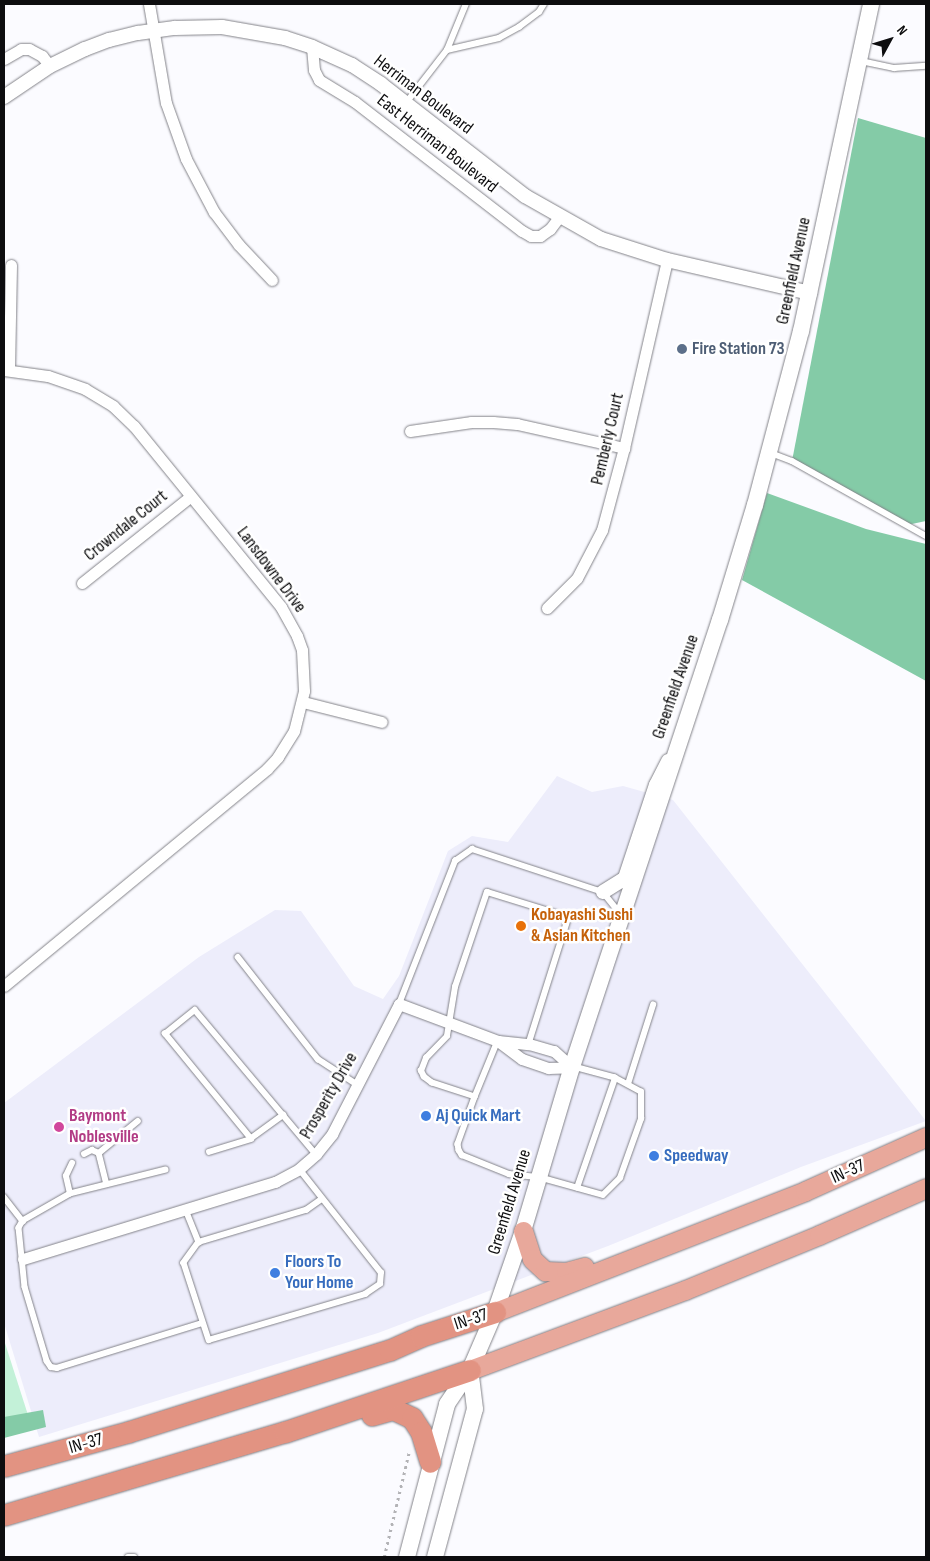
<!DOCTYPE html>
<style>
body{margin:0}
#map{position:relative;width:930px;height:1561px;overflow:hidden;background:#fbfbff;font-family:"Sofia Sans Condensed",sans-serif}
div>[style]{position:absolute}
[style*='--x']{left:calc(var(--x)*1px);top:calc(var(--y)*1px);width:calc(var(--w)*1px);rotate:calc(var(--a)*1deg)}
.built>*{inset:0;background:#ededfb}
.green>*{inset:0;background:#c3f1d8}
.forest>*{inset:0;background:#84cba7}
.path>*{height:2.5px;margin-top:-1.25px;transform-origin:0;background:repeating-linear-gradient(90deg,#b3b3b6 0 2.5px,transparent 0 6.5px)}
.roads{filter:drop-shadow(0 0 1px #838389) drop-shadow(0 0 1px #838389)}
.service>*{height:5.5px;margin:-2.75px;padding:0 2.75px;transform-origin:2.75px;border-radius:2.75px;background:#fff}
.minor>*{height:11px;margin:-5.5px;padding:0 5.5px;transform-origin:5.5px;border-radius:5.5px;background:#fff}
.tertiary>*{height:14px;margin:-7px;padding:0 7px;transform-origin:7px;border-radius:7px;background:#fff}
.secondary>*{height:16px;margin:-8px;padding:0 8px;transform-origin:8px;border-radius:8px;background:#fff}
.trunk>*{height:19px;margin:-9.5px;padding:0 9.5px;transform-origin:9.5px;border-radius:9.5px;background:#e8a89b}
.motorway>*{height:21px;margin:-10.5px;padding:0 10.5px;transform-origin:10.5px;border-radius:10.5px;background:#e29382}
.dots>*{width:14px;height:14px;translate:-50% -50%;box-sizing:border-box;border:2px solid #fff;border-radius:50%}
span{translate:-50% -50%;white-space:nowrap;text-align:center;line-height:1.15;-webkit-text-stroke:5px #fff;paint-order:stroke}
.street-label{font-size:18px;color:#0d0d0f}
.service-label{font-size:18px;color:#4e5e75;font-weight:700}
.left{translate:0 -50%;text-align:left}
.food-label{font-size:18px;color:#c56008;font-weight:700}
.shop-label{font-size:18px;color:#366cbe;font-weight:700}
.hotel-label{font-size:18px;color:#b23c85;font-weight:700}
.frame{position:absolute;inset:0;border:5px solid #0d0d0f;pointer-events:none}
.north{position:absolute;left:865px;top:15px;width:50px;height:50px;-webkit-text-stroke:4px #fff;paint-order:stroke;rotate:51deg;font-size:14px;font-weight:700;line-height:20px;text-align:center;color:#0d0d0f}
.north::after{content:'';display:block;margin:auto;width:18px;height:22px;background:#0d0d0f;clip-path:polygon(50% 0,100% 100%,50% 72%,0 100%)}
</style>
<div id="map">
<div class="built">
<i style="clip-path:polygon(557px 776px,592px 792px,623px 786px,673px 800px,926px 1121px,801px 1167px,608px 1246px,378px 1333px,39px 1437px,4px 1323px,4px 1103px,199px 957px,275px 910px,301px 911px,354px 986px,383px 999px,399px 976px,448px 851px,472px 836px,508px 842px)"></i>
</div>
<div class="green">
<i style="clip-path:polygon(4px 1340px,28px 1415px,4px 1422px)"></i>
</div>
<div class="forest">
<i style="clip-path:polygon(858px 118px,926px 138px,926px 521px,907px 525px,792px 461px)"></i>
<i style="clip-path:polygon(767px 493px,866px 529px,926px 544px,926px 681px,742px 580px)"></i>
<i style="clip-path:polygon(43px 1410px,46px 1427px,4px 1438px,4px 1417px)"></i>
</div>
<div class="path">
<i style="--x:384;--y:1557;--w:108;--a:-76.6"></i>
</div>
<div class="roads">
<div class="service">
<i style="--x:447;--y:50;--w:53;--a:-13"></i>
<i style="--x:499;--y:38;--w:23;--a:-29"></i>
<i style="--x:519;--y:27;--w:25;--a:-37"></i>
<i style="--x:539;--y:12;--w:9;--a:-58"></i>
<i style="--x:861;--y:61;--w:34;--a:12"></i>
<i style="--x:894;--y:68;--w:32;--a:-4"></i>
<i style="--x:406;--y:103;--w:67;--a:-52.3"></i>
<i style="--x:447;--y:50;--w:50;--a:-67.6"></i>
<i style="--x:771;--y:453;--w:22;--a:21"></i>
<i style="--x:792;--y:461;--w:154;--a:29.2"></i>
<i style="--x:238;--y:957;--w:130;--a:51.9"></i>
<i style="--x:318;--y:1059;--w:48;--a:33"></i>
<i style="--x:399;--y:1004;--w:154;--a:-68.6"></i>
<i style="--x:455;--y:861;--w:21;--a:-35"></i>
<i style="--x:472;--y:849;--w:138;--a:18.2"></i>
<i style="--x:603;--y:892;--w:28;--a:51"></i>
<i style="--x:498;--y:1041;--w:61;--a:112.3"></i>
<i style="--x:475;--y:1097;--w:50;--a:109.9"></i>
<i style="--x:458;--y:1144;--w:6;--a:81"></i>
<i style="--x:459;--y:1150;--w:6;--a:59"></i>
<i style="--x:462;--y:1155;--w:51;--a:22"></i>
<i style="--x:509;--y:1174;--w:30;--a:6"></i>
<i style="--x:539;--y:1177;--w:66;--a:15.7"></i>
<i style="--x:603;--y:1195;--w:24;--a:-45"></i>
<i style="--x:620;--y:1178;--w:63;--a:-70.4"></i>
<i style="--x:641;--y:1119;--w:27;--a:-90"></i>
<i style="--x:641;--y:1092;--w:30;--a:-152"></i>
<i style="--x:615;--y:1078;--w:42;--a:-165"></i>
<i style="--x:628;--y:1084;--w:83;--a:-72.4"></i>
<i style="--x:475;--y:1097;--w:45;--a:-162"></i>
<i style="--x:432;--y:1083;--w:10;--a:-143"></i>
<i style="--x:424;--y:1077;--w:7;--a:-117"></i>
<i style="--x:421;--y:1071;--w:14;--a:-69"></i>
<i style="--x:426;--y:1058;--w:30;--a:-46"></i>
<i style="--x:447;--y:1036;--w:50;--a:-80.7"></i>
<i style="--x:455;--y:987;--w:100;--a:-71.4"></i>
<i style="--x:487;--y:892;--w:86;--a:17"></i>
<i style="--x:569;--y:917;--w:133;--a:107.5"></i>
<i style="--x:284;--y:1115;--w:41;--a:144"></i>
<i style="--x:251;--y:1139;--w:136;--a:-129.3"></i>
<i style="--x:165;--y:1034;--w:38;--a:-39"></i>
<i style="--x:195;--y:1010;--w:188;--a:50"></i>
<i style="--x:209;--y:1152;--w:44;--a:-17.2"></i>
<i style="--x:99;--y:1153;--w:50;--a:-39.4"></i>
<i style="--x:84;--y:1154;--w:9;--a:-27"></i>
<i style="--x:92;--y:1150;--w:8;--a:23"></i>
<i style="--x:99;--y:1153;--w:32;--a:76"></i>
<i style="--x:166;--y:1170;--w:99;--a:166"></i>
<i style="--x:70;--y:1194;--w:54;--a:150.1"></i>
<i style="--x:23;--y:1221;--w:8;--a:120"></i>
<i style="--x:19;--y:1228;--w:59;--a:84.2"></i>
<i style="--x:25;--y:1287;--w:77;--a:73.4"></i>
<i style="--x:47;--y:1361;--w:7;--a:56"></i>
<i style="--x:51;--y:1367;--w:6;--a:9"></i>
<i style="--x:57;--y:1368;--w:152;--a:-17.2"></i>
<i style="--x:577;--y:1188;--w:116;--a:-70.9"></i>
<i style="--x:70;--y:1194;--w:18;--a:-103"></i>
<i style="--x:66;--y:1176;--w:14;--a:-65"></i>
<i style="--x:4;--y:1197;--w:31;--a:52"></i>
<i style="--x:186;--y:1210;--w:35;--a:68"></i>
<i style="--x:199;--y:1242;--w:26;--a:126"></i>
<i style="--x:184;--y:1263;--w:81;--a:72"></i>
<i style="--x:209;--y:1340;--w:163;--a:-16.4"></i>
<i style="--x:365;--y:1294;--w:18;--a:-34"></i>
<i style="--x:380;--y:1284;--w:11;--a:-85"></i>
<i style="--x:381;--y:1273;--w:132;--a:-128.3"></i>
<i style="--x:199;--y:1242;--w:112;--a:-16.7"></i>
<i style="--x:306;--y:1210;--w:19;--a:-35"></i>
<i style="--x:128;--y:1557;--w:6;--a:0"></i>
</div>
<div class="minor">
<i style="--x:149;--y:4;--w:100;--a:80.3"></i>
<i style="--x:166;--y:103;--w:59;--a:70.3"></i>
<i style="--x:186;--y:159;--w:60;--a:62.2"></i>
<i style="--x:214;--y:212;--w:41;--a:52.9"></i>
<i style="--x:239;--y:245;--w:48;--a:46.7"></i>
<i style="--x:312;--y:47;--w:23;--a:85"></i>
<i style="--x:314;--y:70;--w:11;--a:63"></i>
<i style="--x:319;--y:80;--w:42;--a:31.4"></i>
<i style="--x:355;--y:102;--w:211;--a:37.7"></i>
<i style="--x:522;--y:231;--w:10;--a:29"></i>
<i style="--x:531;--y:236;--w:9;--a:0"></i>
<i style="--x:540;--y:236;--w:12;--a:-35"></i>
<i style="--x:550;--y:229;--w:15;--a:-53"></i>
<i style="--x:4;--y:59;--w:20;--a:-30"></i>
<i style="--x:21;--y:49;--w:8;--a:0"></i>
<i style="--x:29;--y:49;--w:15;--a:28"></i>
<i style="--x:42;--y:56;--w:13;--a:51"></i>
<i style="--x:9;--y:369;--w:104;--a:-88.9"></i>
<i style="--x:4;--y:370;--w:44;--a:7.8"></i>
<i style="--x:48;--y:376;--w:39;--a:19"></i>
<i style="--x:85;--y:389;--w:33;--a:31"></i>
<i style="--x:113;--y:406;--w:29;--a:44"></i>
<i style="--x:134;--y:426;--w:233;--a:50.9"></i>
<i style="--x:281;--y:607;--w:33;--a:61"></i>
<i style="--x:297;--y:636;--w:15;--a:70"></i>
<i style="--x:302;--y:650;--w:41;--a:87.2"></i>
<i style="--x:304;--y:691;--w:41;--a:104"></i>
<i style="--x:294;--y:731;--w:31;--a:122"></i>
<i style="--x:278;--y:757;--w:16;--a:133"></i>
<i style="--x:267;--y:769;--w:341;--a:140.5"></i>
<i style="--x:410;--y:431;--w:62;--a:-8.4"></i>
<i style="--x:471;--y:422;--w:22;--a:0"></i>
<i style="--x:493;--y:422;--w:24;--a:5"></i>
<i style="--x:517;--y:424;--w:110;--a:12.6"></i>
<i style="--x:82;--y:583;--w:139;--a:-38.6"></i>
<i style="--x:547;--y:608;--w:42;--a:-45"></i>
<i style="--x:577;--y:578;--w:54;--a:-62.5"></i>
<i style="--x:602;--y:530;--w:85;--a:-75"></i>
<i style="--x:624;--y:448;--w:193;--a:-77.1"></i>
<i style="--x:303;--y:702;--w:81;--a:14.2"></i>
<i style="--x:498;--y:1041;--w:31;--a:6"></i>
<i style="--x:529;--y:1044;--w:26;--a:16"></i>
<i style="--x:554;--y:1051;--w:24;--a:42"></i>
<i style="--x:23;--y:1259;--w:264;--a:-17"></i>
<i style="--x:275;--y:1182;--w:27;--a:-28"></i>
<i style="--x:299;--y:1169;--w:23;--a:-41"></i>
<i style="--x:316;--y:1154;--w:26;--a:-51"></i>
<i style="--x:332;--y:1134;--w:146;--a:-62.7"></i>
<i style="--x:399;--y:1004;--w:106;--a:20.5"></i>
<i style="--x:498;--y:1041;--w:30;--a:37"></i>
<i style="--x:522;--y:1059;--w:28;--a:19"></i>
<i style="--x:548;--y:1068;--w:24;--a:-2"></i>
</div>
<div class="tertiary">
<i style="--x:4;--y:97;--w:55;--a:-34"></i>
<i style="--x:50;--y:66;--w:39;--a:-26"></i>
<i style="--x:85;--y:49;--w:26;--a:-21"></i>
<i style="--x:109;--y:40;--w:30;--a:-14"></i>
<i style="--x:138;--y:33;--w:37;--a:-8"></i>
<i style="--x:175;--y:28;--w:47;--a:-1.2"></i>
<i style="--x:222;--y:27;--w:64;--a:9.9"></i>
<i style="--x:285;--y:38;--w:28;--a:18"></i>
<i style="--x:312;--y:47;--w:44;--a:24.2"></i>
<i style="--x:352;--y:65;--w:35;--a:33"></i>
<i style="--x:381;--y:84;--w:182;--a:37.9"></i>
<i style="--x:525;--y:196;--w:87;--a:29.5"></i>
<i style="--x:601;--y:239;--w:69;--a:17.7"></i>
<i style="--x:667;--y:260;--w:147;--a:13"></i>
<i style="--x:603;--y:892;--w:26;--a:-32"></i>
<i style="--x:625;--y:878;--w:98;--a:-71.6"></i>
<i style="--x:656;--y:785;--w:27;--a:-63"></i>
</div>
<div class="secondary">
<i style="--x:407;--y:1557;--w:158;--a:-75.3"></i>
<i style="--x:447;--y:1404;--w:41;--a:-55.9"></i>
<i style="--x:470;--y:1370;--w:63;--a:-66.7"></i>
<i style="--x:495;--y:1312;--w:86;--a:-70.9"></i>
<i style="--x:523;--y:1231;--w:171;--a:-73.4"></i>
<i style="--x:572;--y:1067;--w:471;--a:-71.7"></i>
<i style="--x:720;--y:620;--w:120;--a:-73.1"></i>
<i style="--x:755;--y:505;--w:180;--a:-75.2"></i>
<i style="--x:801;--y:331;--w:334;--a:-77.9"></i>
<i style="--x:435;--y:1557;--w:153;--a:-74.9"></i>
<i style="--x:475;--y:1409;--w:39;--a:-97"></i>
</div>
<div class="trunk">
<i style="--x:523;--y:1231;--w:29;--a:72"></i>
<i style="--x:532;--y:1259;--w:18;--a:43"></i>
<i style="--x:545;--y:1271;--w:21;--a:3"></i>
<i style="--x:566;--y:1272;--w:19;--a:-16"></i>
<i style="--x:495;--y:1312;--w:333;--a:-21.3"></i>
<i style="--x:805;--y:1191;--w:133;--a:-24.1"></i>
<i style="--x:470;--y:1370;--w:229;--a:-20.4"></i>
<i style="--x:685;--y:1290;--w:145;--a:-22.3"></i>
<i style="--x:819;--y:1235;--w:117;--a:-23.7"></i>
</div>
<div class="motorway">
<i style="--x:372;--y:1415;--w:22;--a:-16"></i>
<i style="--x:393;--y:1409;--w:21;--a:25"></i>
<i style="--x:412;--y:1418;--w:17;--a:57"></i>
<i style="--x:421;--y:1432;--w:31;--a:73"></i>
<i style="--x:4;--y:1466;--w:129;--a:-15.3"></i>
<i style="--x:128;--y:1432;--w:275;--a:-17.4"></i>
<i style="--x:390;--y:1350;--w:34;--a:-24"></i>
<i style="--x:421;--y:1336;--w:78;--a:-18"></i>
<i style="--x:4;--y:1515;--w:293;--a:-16.5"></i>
<i style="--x:285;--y:1432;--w:195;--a:-18.5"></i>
</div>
</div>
<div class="dots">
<i style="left:682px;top:349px;background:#5c6f8a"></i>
<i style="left:521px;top:926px;background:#e8710a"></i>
<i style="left:426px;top:1116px;background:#3f7fe0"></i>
<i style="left:59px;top:1127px;background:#d1479c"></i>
<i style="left:654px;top:1156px;background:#3f7fe0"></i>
<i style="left:275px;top:1273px;background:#3f7fe0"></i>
</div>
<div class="street-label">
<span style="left:423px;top:95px;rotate:37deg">Herriman Boulevard</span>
<span style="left:437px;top:144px;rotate:38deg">East Herriman Boulevard</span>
<span style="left:794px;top:271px;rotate:-78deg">Greenfield Avenue</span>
<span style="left:608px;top:439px;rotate:-77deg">Pemberly Court</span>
<span style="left:126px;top:526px;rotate:-39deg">Crowndale Court</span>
<span style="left:271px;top:570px;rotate:53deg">Lansdowne Drive</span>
<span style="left:676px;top:687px;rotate:-71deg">Greenfield Avenue</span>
<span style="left:329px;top:1096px;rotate:-60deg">Prosperity Drive</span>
<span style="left:848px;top:1172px;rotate:-24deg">IN-37</span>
<span style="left:510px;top:1202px;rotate:-73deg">Greenfield Avenue</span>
<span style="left:471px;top:1320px;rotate:-18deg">IN-37</span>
<span style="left:86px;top:1444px;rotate:-16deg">IN-37</span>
</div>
<div class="service-label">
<span class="left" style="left:692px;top:349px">Fire Station 73</span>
</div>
<div class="food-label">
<span class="left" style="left:531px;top:926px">Kobayashi Sushi<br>&amp; Asian Kitchen</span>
</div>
<div class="shop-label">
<span class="left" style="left:436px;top:1116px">Aj Quick Mart</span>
<span class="left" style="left:664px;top:1156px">Speedway</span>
<span class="left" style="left:285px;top:1273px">Floors To<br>Your Home</span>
</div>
<div class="hotel-label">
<span class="left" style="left:69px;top:1127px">Baymont<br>Noblesville</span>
</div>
<div class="frame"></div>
<div class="north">N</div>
</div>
